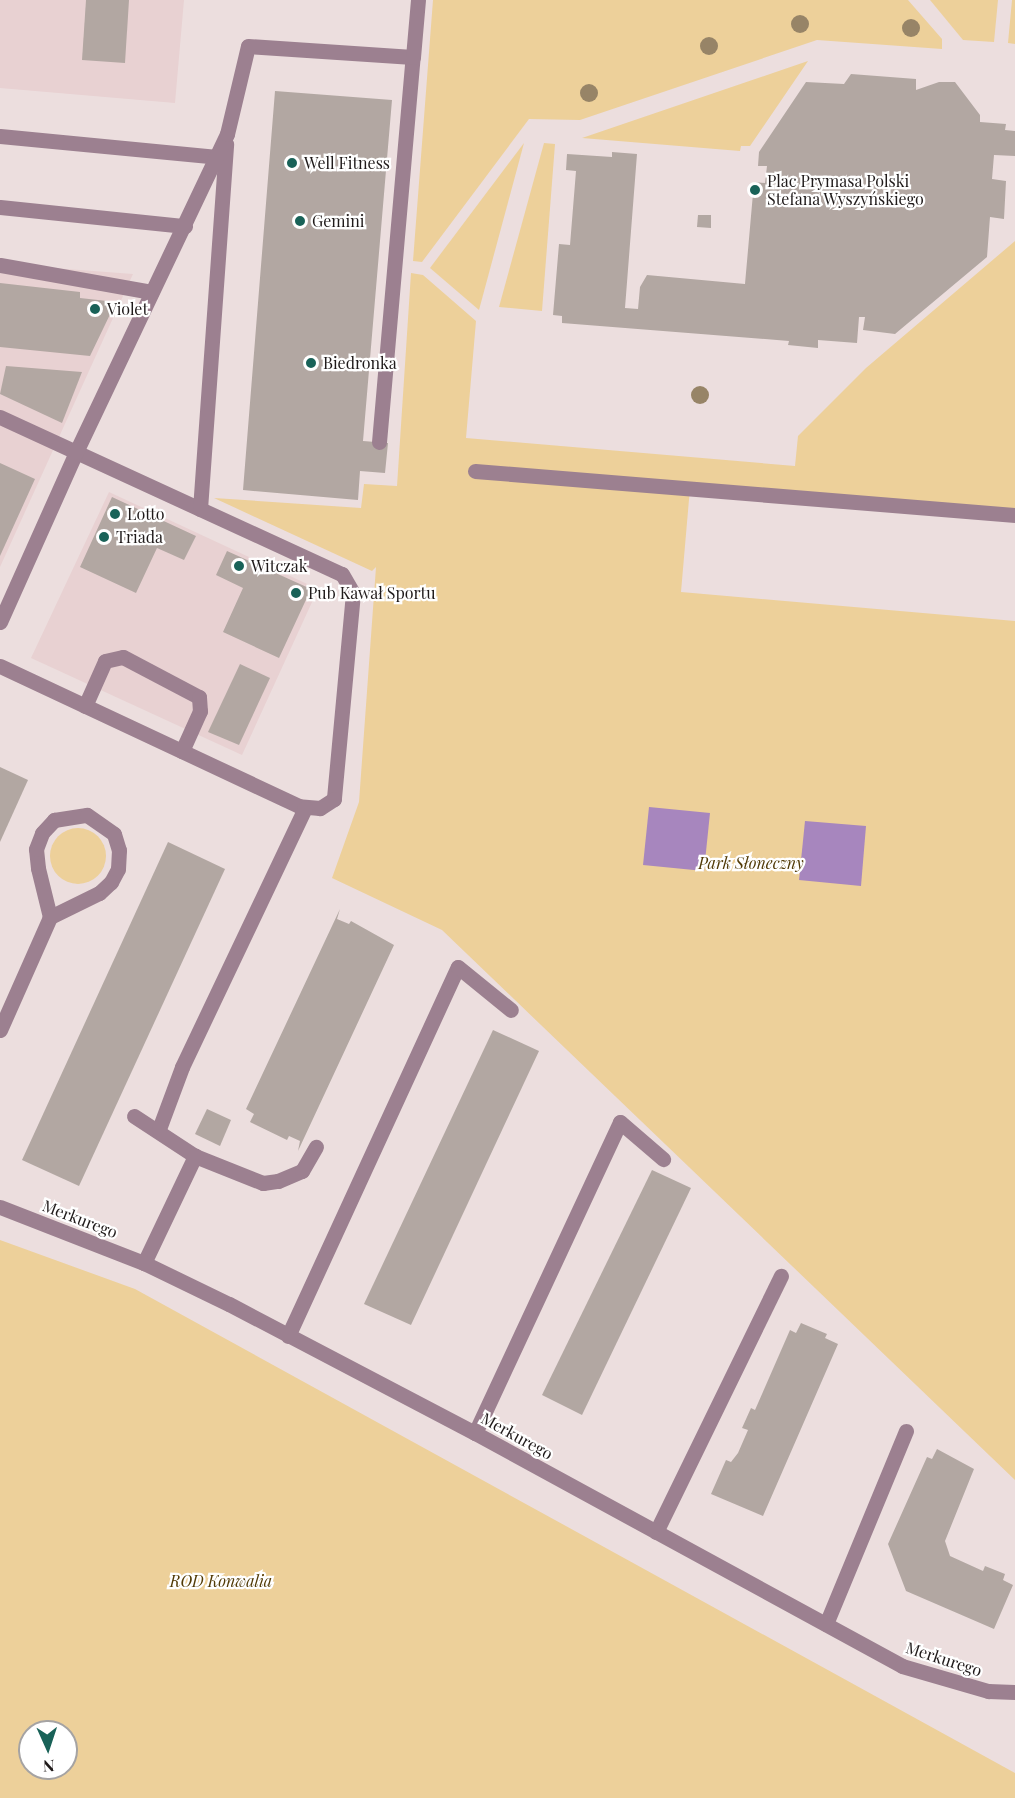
<!DOCTYPE html>
<meta charset="utf-8">
<style>
body{margin:0}
#map{position:relative;width:1015px;height:1798px;overflow:hidden;background:#ecdede;font-family:"Playfair Display",serif}
div>[style]{position:absolute}
[style*='--x']{left:calc(var(--x)*1px);top:calc(var(--y)*1px);width:calc(var(--w)*1px);rotate:calc(var(--a)*1deg)}
.built>*{inset:0;background:#e8d1d2}
.green>*{inset:0;background:#edd09a}
.round{border-radius:50%}
.water>*{inset:0;background:#a786be}
.building>*{inset:0;background:#b2a7a2}
.service>*{height:15px;margin:-7.5px;padding:0 7.5px;transform-origin:7.5px;border-radius:7.5px;background:#9c8090}
.minor>*{height:15px;margin:-7.5px;padding:0 7.5px;transform-origin:7.5px;border-radius:7.5px;background:#9c8090}
.trees>*{width:18px;height:18px;margin:-9px;border-radius:50%;background:#978467}
.dots>*{width:16px;height:16px;translate:-50% -50%;box-sizing:border-box;border:3px solid #fff;border-radius:50%}
span{translate:-50% -50%;white-space:nowrap;text-align:center;line-height:1.15;-webkit-text-stroke:4.5px #fff;paint-order:stroke}
.poi-label{font-size:16px;color:#1f1a1a}
.left{translate:0 -50%;text-align:left}
.park-label{font-size:16px;color:#513a06;font-style:italic}
.street-label{font-size:16px;color:#1f1a1a}
.north{position:absolute;left:18px;top:1720px;width:60px;height:60px;box-sizing:border-box;background:#fff;border:2px solid #a5a3a3;border-radius:50%;rotate:177deg;font-size:16px;font-weight:700;line-height:24px;text-align:center;color:#1f1a1a}
.north::after{content:'';display:block;margin:auto;width:21px;height:27px;background:#196258;clip-path:polygon(50% 0,100% 100%,50% 72%,0 100%)}
</style>
<div id="map">
<div class="built">
<i style="clip-path:polygon(0 0,184px 0,175px 103px,0 88px)"></i>
<i style="clip-path:polygon(0 264px,133px 274px,0 567px)"></i>
<i style="clip-path:polygon(109px 492px,318px 589px,242px 755px,31px 658px)"></i>
</div>
<div class="green">
<i style="clip-path:polygon(433px 0,908px 0,942px 39px,942px 49px,817px 40px,580px 120px,529px 119px,422px 262px,413px 261px)"></i>
<i style="clip-path:polygon(930px 0,998px 0,994px 42px,963px 40px)"></i>
<i style="clip-path:polygon(1012px 0,1015px 0,1015px 44px,1008px 43px)"></i>
<i style="clip-path:polygon(808px 61px,750px 146px,741px 146px,740px 151px,582px 138px)"></i>
<i style="clip-path:polygon(524px 143px,479px 310px,430px 268px)"></i>
<i style="clip-path:polygon(544px 143px,555px 144px,542px 311px,499px 307px)"></i>
<i style="clip-path:polygon(1015px 241px,1015px 515px,690px 488px,681px 592px,1015px 621px,1015px 1480px,442px 930px,332px 878px,359px 802px,376px 567px,372px 571px,214px 498px,361px 508px,364px 484px,397px 486px,411px 273px,423px 275px,476px 321px,466px 438px,795px 466px,798px 436px,866px 368px)"></i>
<i class="round" style="left:50px;top:828px;width:56px;height:56px"></i>
<i style="clip-path:polygon(evenodd,0 1240px,135px 1289px,1015px 1773px,1015px 1798px,0 1798px,0 1240px,30px 1732px,66px 1732px,66px 1768px,30px 1768px,30px 1732px)"></i>
</div>
<div class="water">
<i style="clip-path:polygon(649px 807px,710px 813px,704px 871px,643px 865px)"></i>
<i style="clip-path:polygon(805px 821px,866px 826px,861px 886px,799px 880px)"></i>
</div>
<div class="building">
<i style="clip-path:polygon(86px 0,129px 0,125px 63px,82px 60px)"></i>
<i style="clip-path:polygon(851px 74px,916px 79px,916px 90px,939px 82px,955px 82px,980px 115px,980px 122px,1006px 124px,1005px 130px,1015px 131px,1015px 156px,994px 155px,992px 179px,1006px 181px,1004px 219px,990px 217px,987px 257px,895px 334px,863px 330px,865px 317px,859px 317px,857px 343px,818px 340px,818px 348px,788px 345px,789px 341px,562px 323px,562px 316px,553px 315px,559px 244px,570px 245px,576px 171px,566px 170px,567px 154px,612px 157px,612px 152px,637px 154px,625px 308px,638px 309px,640px 287px,647px 275px,745px 284px,754px 182px,765px 183px,767px 166px,758px 166px,759px 152px,806px 82px,844px 84px)"></i>
<i style="clip-path:polygon(275px 91px,392px 100px,363px 441px,388px 443px,385px 473px,360px 471px,358px 500px,243px 490px)"></i>
<i style="clip-path:polygon(698px 215px,711px 215px,711px 228px,697px 227px)"></i>
<i style="clip-path:polygon(0 283px,80px 292px,80px 298px,116px 302px,90px 356px,0 347px)"></i>
<i style="clip-path:polygon(6px 366px,82px 372px,62px 423px,0 394px)"></i>
<i style="clip-path:polygon(0 463px,35px 479px,0 556px)"></i>
<i style="clip-path:polygon(112px 497px,196px 536px,184px 560px,157px 548px,136px 593px,80px 567px)"></i>
<i style="clip-path:polygon(227px 551px,311px 589px,279px 658px,223px 632px,243px 588px,216px 575px)"></i>
<i style="clip-path:polygon(240px 664px,270px 678px,239px 745px,208px 732px)"></i>
<i style="clip-path:polygon(0 767px,28px 780px,0 842px)"></i>
<i style="clip-path:polygon(168px 842px,225px 869px,79px 1186px,22px 1160px)"></i>
<i style="clip-path:polygon(340px 909px,337px 919px,349px 924px,351px 921px,394px 945px,298px 1151px,300px 1141px,289px 1136px,287px 1140px,250px 1122px,254px 1114px,246px 1109px)"></i>
<i style="clip-path:polygon(493px 1030px,539px 1051px,411px 1325px,364px 1304px)"></i>
<i style="clip-path:polygon(207px 1109px,231px 1120px,220px 1146px,195px 1134px)"></i>
<i style="clip-path:polygon(652px 1170px,691px 1188px,582px 1415px,542px 1395px)"></i>
<i style="clip-path:polygon(801px 1323px,827px 1334px,825px 1338px,838px 1344px,763px 1516px,711px 1494px,726px 1460px,731px 1462px,738px 1453px,748px 1430px,742px 1428px,751px 1408px,755px 1410px,790px 1330px,796px 1333px)"></i>
<i style="clip-path:polygon(937px 1449px,974px 1469px,945px 1541px,950px 1556px,983px 1571px,985px 1566px,1005px 1574px,1003px 1580px,1013px 1585px,994px 1629px,906px 1591px,888px 1544px,927px 1457px,932px 1459px)"></i>
</div>
<div class="service">
<i style="--x:0;--y:136;--w:218;--a:5.5"></i>
<i style="--x:0;--y:207;--w:186;--a:5.9"></i>
<i style="--x:0;--y:265;--w:154;--a:10.1"></i>
<i style="--x:0;--y:417;--w:376;--a:24.7"></i>
<i style="--x:342;--y:574;--w:22;--a:60"></i>
<i style="--x:353;--y:593;--w:207;--a:95.3"></i>
<i style="--x:334;--y:799;--w:17;--a:147"></i>
<i style="--x:320;--y:808;--w:21;--a:-175"></i>
<i style="--x:299;--y:806;--w:330;--a:-154.9"></i>
<i style="--x:379;--y:442;--w:386;--a:-85"></i>
<i style="--x:475;--y:471;--w:542;--a:4.66"></i>
<i style="--x:200;--y:509;--w:366;--a:-85.9"></i>
<i style="--x:0;--y:622;--w:186;--a:-65.9"></i>
<i style="--x:76;--y:452;--w:352;--a:-64.6"></i>
<i style="--x:227;--y:134;--w:90;--a:-76.6"></i>
<i style="--x:248;--y:46;--w:165;--a:3.8"></i>
<i style="--x:413;--y:57;--w:57;--a:-85"></i>
<i style="--x:85;--y:706;--w:49;--a:-66"></i>
<i style="--x:105;--y:661;--w:18;--a:-13"></i>
<i style="--x:123;--y:657;--w:86;--a:27.8"></i>
<i style="--x:199;--y:697;--w:14;--a:86"></i>
<i style="--x:200;--y:711;--w:44;--a:114.2"></i>
<i style="--x:0;--y:1030;--w:124;--a:-66.1"></i>
<i style="--x:50;--y:917;--w:50;--a:-103.8"></i>
<i style="--x:38;--y:868;--w:19;--a:-96"></i>
<i style="--x:36;--y:849;--w:17;--a:-69"></i>
<i style="--x:42;--y:833;--w:18;--a:-47"></i>
<i style="--x:54;--y:820;--w:33;--a:-9"></i>
<i style="--x:87;--y:815;--w:33;--a:35"></i>
<i style="--x:114;--y:834;--w:17;--a:73"></i>
<i style="--x:119;--y:850;--w:19;--a:93"></i>
<i style="--x:118;--y:869;--w:15;--a:118"></i>
<i style="--x:111;--y:882;--w:16;--a:137"></i>
<i style="--x:99;--y:893;--w:55;--a:153.9"></i>
<i style="--x:134;--y:1116;--w:73;--a:33.3"></i>
<i style="--x:195;--y:1156;--w:73;--a:21.7"></i>
<i style="--x:263;--y:1183;--w:15;--a:-8"></i>
<i style="--x:278;--y:1181;--w:26;--a:-23"></i>
<i style="--x:302;--y:1171;--w:28;--a:-60"></i>
<i style="--x:159;--y:1129;--w:66;--a:-69.6"></i>
<i style="--x:182;--y:1067;--w:287;--a:-64.6"></i>
<i style="--x:144;--y:1263;--w:119;--a:-64.5"></i>
<i style="--x:288;--y:1336;--w:406;--a:-65.3"></i>
<i style="--x:458;--y:967;--w:68;--a:39.1"></i>
<i style="--x:475;--y:1433;--w:343;--a:-65"></i>
<i style="--x:620;--y:1122;--w:57;--a:40.7"></i>
<i style="--x:656;--y:1532;--w:285;--a:-64"></i>
<i style="--x:826;--y:1624;--w:209;--a:-67.5"></i>
</div>
<div class="minor">
<i style="--x:0;--y:1207;--w:155;--a:21.3"></i>
<i style="--x:144;--y:1263;--w:94;--a:25.8"></i>
<i style="--x:229;--y:1304;--w:278;--a:27.7"></i>
<i style="--x:475;--y:1433;--w:486;--a:28.6"></i>
<i style="--x:902;--y:1666;--w:90;--a:16.2"></i>
<i style="--x:988;--y:1691;--w:27;--a:2"></i>
</div>
<div class="trees">
<i style="left:800px;top:24px"></i>
<i style="left:911px;top:28px"></i>
<i style="left:709px;top:46px"></i>
<i style="left:589px;top:93px"></i>
<i style="left:700px;top:395px"></i>
</div>
<div class="dots">
<i style="left:292px;top:163px;background:#196258"></i>
<i style="left:755px;top:190px;background:#196258"></i>
<i style="left:300px;top:221px;background:#196258"></i>
<i style="left:95px;top:309px;background:#196258"></i>
<i style="left:311px;top:363px;background:#196258"></i>
<i style="left:115px;top:514px;background:#196258"></i>
<i style="left:104px;top:537px;background:#196258"></i>
<i style="left:239px;top:566px;background:#196258"></i>
<i style="left:296px;top:593px;background:#196258"></i>
</div>
<div class="poi-label">
<span class="left" style="left:304px;top:163px">Well Fitness</span>
<span class="left" style="left:767px;top:190px">Plac Prymasa Polski<br>Stefana Wyszyńskiego</span>
<span class="left" style="left:312px;top:221px">Gemini</span>
<span class="left" style="left:107px;top:309px">Violet</span>
<span class="left" style="left:323px;top:363px">Biedronka</span>
<span class="left" style="left:127px;top:514px">Lotto</span>
<span class="left" style="left:116px;top:537px">Triada</span>
<span class="left" style="left:251px;top:566px">Witczak</span>
<span class="left" style="left:308px;top:593px">Pub Kawał Sportu</span>
</div>
<div class="park-label">
<span style="left:751px;top:863px">Park Słoneczny</span>
<span style="left:221px;top:1581px">ROD Konwalia</span>
</div>
<div class="street-label">
<span style="left:80px;top:1219px;rotate:21deg">Merkurego</span>
<span style="left:517px;top:1436px;rotate:29deg">Merkurego</span>
<span style="left:944px;top:1659px;rotate:18deg">Merkurego</span>
</div>
<div class="north">N</div>
</div>
